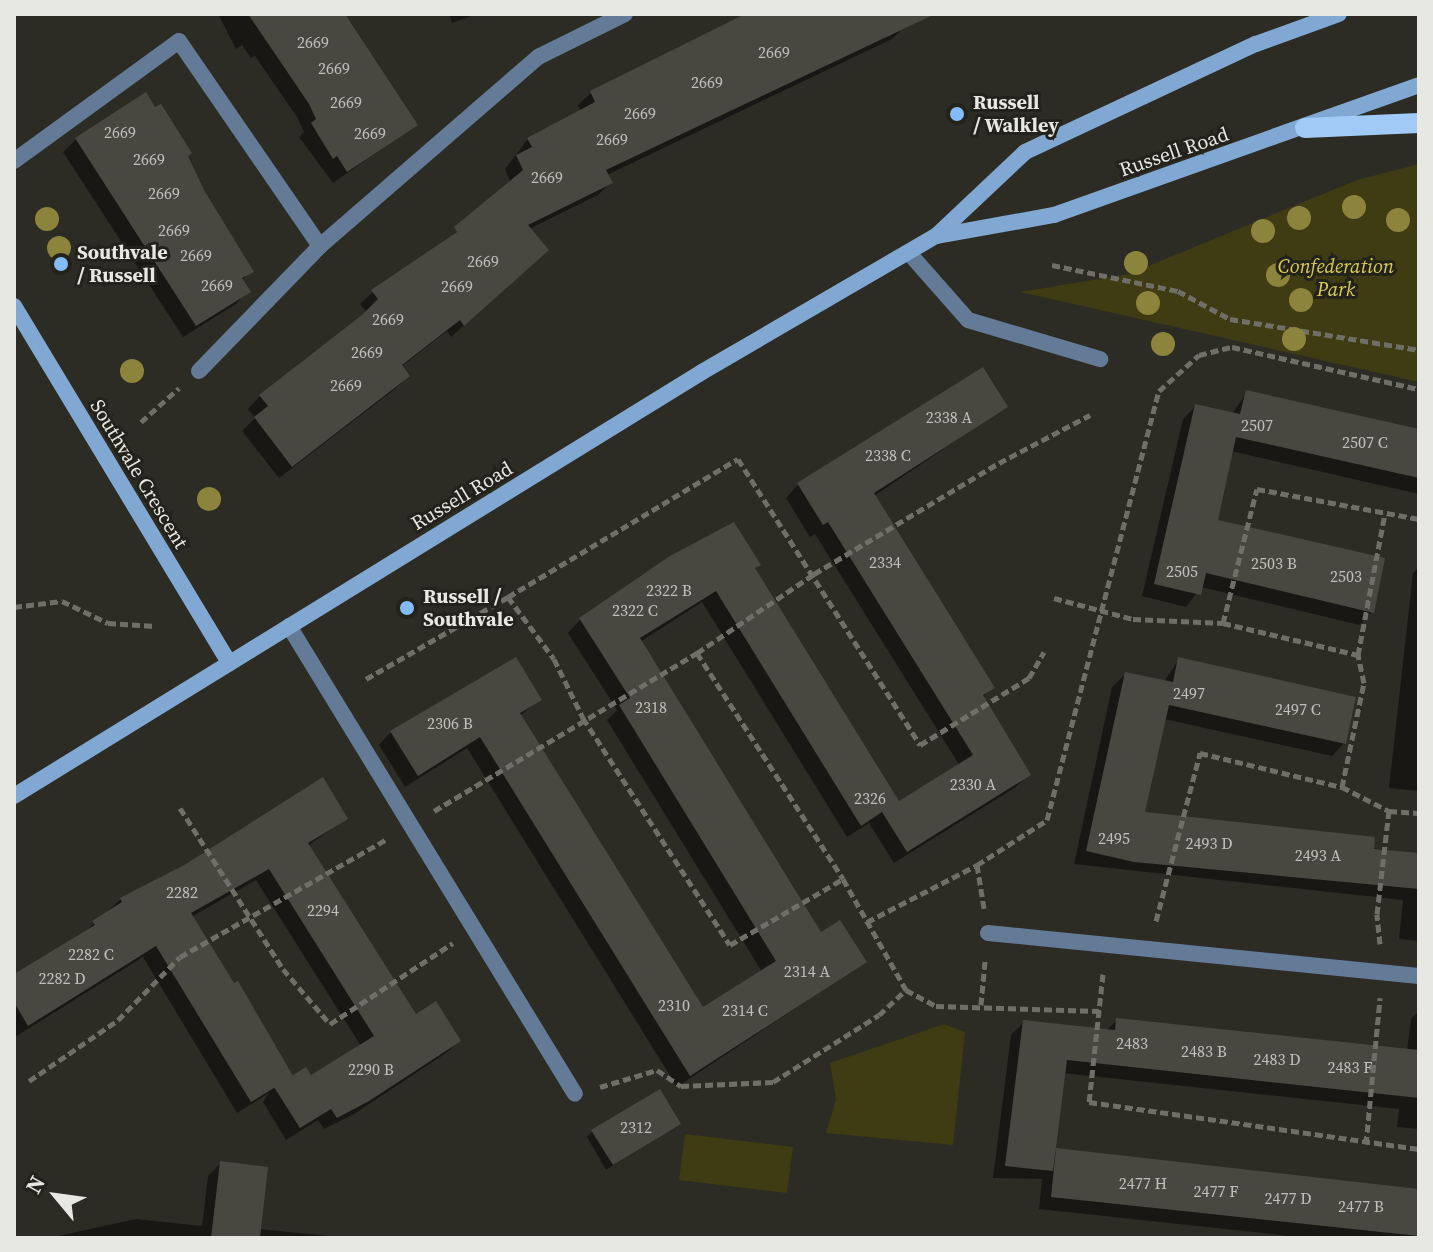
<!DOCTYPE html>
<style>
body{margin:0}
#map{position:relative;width:1433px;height:1252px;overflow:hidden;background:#2d2c24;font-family:"Source Serif 4",serif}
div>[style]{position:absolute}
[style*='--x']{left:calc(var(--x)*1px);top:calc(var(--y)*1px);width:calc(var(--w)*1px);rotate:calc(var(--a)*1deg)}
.green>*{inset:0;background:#3f3b12}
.shadow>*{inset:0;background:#0007}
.building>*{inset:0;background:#494840}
.path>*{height:5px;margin-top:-2.5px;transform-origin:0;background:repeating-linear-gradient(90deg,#6f6e67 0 8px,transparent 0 12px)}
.lane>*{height:16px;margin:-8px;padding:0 8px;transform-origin:8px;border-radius:8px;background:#637b96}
.secondary>*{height:16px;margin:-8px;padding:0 8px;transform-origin:8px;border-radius:8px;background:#81a8d2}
.primary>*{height:20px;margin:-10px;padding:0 10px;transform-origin:10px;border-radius:10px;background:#a2caf6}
.trees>*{width:24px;height:24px;margin:-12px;border-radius:50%;background:#8c843d}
.dots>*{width:22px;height:22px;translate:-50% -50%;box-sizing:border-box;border:4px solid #23221b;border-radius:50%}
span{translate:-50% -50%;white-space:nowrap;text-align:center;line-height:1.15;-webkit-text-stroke:6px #23221b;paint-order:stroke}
.number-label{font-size:16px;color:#c0c0ba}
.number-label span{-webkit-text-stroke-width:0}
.poi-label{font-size:20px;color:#e8e8e3;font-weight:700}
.left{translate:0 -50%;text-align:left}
.street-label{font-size:20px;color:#e8e8e3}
.park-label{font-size:20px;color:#dacc52;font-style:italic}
.frame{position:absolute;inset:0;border:16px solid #e8e8e3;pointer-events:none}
.north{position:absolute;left:16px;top:1156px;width:80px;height:80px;-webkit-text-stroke:6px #23221b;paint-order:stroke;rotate:299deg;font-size:22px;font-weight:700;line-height:32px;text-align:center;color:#e8e8e3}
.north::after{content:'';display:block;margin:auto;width:28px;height:36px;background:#e8e8e3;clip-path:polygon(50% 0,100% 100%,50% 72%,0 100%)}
</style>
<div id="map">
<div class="green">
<i style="clip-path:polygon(1419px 164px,1419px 382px,1020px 292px,1129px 274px,1357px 180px)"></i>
<i style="clip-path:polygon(944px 1024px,965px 1032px,953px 1145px,826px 1133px,836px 1099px,830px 1063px)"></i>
<i style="clip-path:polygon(685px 1134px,793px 1147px,787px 1193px,679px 1180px)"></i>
</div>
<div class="shadow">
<i style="clip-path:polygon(218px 14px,340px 14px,416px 125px,333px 183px,299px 137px,304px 132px,297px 117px,255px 56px,251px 58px,242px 45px,236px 49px)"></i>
<i style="clip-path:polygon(449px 14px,477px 14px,452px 23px)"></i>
<i style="clip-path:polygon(752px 14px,899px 14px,905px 27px,892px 39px,607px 175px,610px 183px,598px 195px,529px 229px,533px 263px,451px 337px,447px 331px,401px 367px,408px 376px,395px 389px,279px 478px,242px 431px,255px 418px,248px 409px,260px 396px,367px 313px,360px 304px,373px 292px,444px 243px,511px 183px,505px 169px,528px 139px,582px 112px,578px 105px,591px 93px)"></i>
<i style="clip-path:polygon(155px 110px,251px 271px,241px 281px,248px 291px,236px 304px,183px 337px,63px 152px,76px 139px)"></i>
<i style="clip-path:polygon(1247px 392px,1419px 431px,1419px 494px,1231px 451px,1216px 522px,1372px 612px,1359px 625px,1201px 587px,1186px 607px,1142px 596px,1183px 419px,1196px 406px,1232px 414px)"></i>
<i style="clip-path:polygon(1006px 407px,874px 496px,992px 688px,982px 698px,1029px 774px,1016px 787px,894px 863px,869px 823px,847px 837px,702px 602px,640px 642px,821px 935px,865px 962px,677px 1087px,467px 748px,405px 787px,379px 745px,391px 732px,539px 699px,520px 716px,702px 1010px,762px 972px,607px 720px,617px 710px,568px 633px,580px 620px,753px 569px,898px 803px,960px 766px,815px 534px,810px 537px,786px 498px,798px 485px)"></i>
<i style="clip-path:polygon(1419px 567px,1419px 791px,1389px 788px,1413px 573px)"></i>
<i style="clip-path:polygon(1179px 659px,1344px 743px,1332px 756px,1164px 719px,1143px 814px,1419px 855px,1419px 941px,1399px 939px,1403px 900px,1074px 864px,1112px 687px,1125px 674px,1164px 682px)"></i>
<i style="clip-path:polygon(evenodd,346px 818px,308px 846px,416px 1017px,459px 1041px,446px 1053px,354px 1114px,324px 1129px,318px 1120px,286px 1140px,263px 1102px,269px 1093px,237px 1113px,143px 957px,15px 1037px,14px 974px,80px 936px,121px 899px,346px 818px,256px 880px,361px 1046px,310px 1078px,284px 1082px,191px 917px,256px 880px)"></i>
<i style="clip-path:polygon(1419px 1011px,1419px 1129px,1397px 1127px,1399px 1109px,1063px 1073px,1053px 1154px,1057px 1150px,1419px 1191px,1419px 1238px,1308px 1238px,1039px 1209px,1042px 1179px,993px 1178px,1011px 1035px,1024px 1022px,1106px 1031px,1117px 1020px,1407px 1051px,1411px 1019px)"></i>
<i style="clip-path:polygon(678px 1124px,606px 1170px,587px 1137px,593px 1131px)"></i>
<i style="clip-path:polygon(221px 1163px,259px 1229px,348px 1238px,49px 1238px,136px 1219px,202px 1226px,208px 1176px)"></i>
</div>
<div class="building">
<i style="clip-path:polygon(248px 14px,345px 14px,418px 125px,347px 172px,337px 156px,333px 159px,311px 123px,316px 119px,309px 104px)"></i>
<i style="clip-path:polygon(745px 14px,935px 14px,606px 170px,613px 183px,528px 225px,549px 250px,464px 326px,460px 320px,402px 365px,410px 376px,292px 467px,254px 417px,268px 406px,259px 395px,362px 315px,378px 299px,371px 290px,457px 232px,454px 227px,523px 170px,516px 155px,532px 147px,527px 138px,595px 102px,590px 91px)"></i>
<i style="clip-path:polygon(146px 92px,155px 107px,161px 104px,192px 153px,188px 156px,204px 190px,254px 272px,242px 278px,251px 292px,196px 326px,75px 138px)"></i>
<i style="clip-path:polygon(983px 367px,1008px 407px,874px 493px,995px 688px,983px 695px,1031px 775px,907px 852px,882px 812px,861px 826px,716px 591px,640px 638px,821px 932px,840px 920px,867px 962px,690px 1076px,480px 737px,418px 776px,390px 731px,516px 657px,542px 700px,520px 713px,703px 1007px,776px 961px,619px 705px,630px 698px,579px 618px,670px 556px,734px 522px,761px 565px,755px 568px,899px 801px,973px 755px,828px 522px,823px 525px,797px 483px)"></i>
<i style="clip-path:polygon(1246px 390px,1419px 429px,1419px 478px,1236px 437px,1218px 520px,1385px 558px,1374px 613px,1206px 573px,1201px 595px,1154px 584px,1195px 404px,1240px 414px)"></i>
<i style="clip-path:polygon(1178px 657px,1356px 697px,1346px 744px,1169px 705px,1145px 812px,1375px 837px,1374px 849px,1419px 853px,1419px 889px,1134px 862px,1086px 851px,1125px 672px,1173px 682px)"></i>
<i style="clip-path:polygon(323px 777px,348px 819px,308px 843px,416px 1014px,436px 1001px,461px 1041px,369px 1101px,337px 1118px,331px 1109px,300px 1128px,274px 1087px,306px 1067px,311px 1075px,374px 1036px,269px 869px,191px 913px,234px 983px,238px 981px,293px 1076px,251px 1102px,156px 946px,28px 1026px,14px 1002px,14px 974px,95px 925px,92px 921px,122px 902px,120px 898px,186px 864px)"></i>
<i style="clip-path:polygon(1116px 1018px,1419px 1050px,1419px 1098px,1067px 1060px,1053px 1171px,1005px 1166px,1023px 1020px,1115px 1030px)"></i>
<i style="clip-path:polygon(660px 1089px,681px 1124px,613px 1165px,591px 1130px)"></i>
<i style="clip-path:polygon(1056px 1148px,1419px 1189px,1419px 1236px,1051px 1197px)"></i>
<i style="clip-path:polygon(220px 1161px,268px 1167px,260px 1238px,211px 1238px)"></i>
</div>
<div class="path">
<i style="--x:1052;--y:265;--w:129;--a:11.7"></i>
<i style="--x:1178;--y:291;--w:59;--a:28.3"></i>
<i style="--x:1230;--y:319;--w:192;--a:9.3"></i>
<i style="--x:141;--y:422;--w:51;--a:-41.8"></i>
<i style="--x:508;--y:597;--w:268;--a:-31"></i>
<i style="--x:738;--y:459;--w:339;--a:57.5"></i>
<i style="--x:920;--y:745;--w:128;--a:-31.6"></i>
<i style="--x:1029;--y:678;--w:30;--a:-60"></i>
<i style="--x:1054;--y:598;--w:82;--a:14.9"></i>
<i style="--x:1133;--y:619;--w:90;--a:2.5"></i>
<i style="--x:1223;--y:623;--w:138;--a:-75.8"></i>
<i style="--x:1257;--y:489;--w:165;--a:10.5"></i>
<i style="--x:14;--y:607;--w:48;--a:-7.1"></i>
<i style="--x:62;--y:601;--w:51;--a:25.6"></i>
<i style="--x:108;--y:623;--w:47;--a:3.7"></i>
<i style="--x:1223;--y:623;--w:139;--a:13.3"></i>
<i style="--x:697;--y:653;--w:269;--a:57.1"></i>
<i style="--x:843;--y:879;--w:128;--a:60.4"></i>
<i style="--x:906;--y:990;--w:34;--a:28"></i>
<i style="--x:936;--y:1006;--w:163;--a:1.8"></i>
<i style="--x:366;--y:679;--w:164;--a:-30"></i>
<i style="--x:508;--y:597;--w:77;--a:53.4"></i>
<i style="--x:554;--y:659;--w:66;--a:63.8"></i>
<i style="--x:583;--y:718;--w:270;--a:57.1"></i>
<i style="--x:730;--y:945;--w:131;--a:-30.3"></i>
<i style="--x:1342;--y:787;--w:106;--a:-78.1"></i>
<i style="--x:1364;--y:683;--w:29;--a:-102"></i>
<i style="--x:1358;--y:655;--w:144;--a:-79.2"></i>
<i style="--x:180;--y:808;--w:191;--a:57.4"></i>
<i style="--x:283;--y:969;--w:72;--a:49.5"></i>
<i style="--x:330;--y:1024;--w:147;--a:-33.4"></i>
<i style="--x:434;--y:811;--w:307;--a:-31"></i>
<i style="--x:697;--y:653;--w:141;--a:-34"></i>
<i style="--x:814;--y:574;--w:216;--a:-31"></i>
<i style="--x:999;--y:463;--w:103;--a:-27.8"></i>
<i style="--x:977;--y:865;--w:44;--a:80.8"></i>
<i style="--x:1156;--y:921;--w:174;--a:-75.3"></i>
<i style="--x:1200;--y:753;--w:146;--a:13.5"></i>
<i style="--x:1342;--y:787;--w:53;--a:27.1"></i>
<i style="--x:1389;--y:811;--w:30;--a:4"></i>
<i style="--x:867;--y:922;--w:124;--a:-27.4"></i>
<i style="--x:977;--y:865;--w:83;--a:-32.7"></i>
<i style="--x:1047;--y:820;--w:443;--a:-75.4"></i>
<i style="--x:1159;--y:391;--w:54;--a:-42"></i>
<i style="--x:1199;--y:355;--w:34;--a:-14"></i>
<i style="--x:1232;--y:347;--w:192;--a:12.7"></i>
<i style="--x:1380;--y:944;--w:30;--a:-96"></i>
<i style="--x:1377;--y:914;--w:104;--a:-83.4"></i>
<i style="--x:1103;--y:974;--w:129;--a:96.2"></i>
<i style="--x:1089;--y:1102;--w:333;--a:8.1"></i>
<i style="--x:981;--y:1005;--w:44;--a:-84.8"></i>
<i style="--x:29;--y:1081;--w:108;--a:-34.4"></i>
<i style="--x:118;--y:1020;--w:88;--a:-45.5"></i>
<i style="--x:180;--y:957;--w:238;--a:-29.7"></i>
<i style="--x:600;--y:1087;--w:59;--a:-16.6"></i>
<i style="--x:657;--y:1070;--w:29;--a:34"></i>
<i style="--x:681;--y:1086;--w:92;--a:-2.5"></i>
<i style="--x:773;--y:1082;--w:125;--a:-32.3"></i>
<i style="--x:879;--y:1015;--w:37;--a:-43"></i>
<i style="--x:1366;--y:1144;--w:147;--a:-84.5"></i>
</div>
<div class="lane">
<i style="--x:14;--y:161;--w:204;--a:-36"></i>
<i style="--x:179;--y:41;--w:249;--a:55.5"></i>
<i style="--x:320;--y:246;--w:289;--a:-40.9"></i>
<i style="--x:538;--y:57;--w:97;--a:-26.3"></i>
<i style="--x:909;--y:253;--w:89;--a:48.6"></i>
<i style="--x:968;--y:320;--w:138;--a:16.5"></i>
<i style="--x:199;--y:371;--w:174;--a:-45.9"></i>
<i style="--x:289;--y:626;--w:548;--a:58.57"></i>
<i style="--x:988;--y:933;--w:433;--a:5.7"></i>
</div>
<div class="secondary">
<i style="--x:937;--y:236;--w:119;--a:-10.2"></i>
<i style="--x:1054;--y:215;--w:387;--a:-19.6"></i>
<i style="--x:14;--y:306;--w:417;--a:58.9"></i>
<i style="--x:14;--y:796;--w:808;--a:-31.64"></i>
<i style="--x:702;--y:372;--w:271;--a:-30.2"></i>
<i style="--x:936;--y:236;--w:122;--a:-43.3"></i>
<i style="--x:1025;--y:152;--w:255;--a:-25.1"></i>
<i style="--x:1256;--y:44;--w:88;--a:-19.9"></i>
</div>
<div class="primary">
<i style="--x:1305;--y:128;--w:114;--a:-2.5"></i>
</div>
<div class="trees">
<i style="left:1354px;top:207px"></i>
<i style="left:1299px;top:218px"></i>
<i style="left:47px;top:219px"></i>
<i style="left:1398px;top:220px"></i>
<i style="left:1263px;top:231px"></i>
<i style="left:59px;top:248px"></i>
<i style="left:1136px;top:263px"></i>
<i style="left:1278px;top:275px"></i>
<i style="left:1301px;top:300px"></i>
<i style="left:1148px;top:303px"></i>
<i style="left:1294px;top:339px"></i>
<i style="left:1163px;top:344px"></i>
<i style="left:132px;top:371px"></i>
<i style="left:209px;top:499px"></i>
</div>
<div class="dots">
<i style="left:957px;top:114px;background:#83bcfb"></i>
<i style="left:61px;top:264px;background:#83bcfb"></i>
<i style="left:407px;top:608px;background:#83bcfb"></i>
</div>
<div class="number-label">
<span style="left:313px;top:42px">2669</span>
<span style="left:774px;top:52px">2669</span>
<span style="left:334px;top:68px">2669</span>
<span style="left:707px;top:82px">2669</span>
<span style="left:346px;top:102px">2669</span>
<span style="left:640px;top:113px">2669</span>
<span style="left:120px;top:132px">2669</span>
<span style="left:370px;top:133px">2669</span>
<span style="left:612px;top:139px">2669</span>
<span style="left:149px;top:159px">2669</span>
<span style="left:547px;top:177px">2669</span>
<span style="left:164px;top:193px">2669</span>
<span style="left:174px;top:230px">2669</span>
<span style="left:196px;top:255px">2669</span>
<span style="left:483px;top:261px">2669</span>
<span style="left:217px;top:285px">2669</span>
<span style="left:457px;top:286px">2669</span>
<span style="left:388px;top:319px">2669</span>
<span style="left:367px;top:352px">2669</span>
<span style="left:346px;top:385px">2669</span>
<span style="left:949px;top:417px">2338 A</span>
<span style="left:1257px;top:425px">2507</span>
<span style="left:1365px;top:442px">2507 C</span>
<span style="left:888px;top:455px">2338 C</span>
<span style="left:885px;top:562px">2334</span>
<span style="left:1274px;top:563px">2503 B</span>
<span style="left:1182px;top:571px">2505</span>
<span style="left:1346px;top:576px">2503</span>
<span style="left:669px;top:590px">2322 B</span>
<span style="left:635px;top:610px">2322 C</span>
<span style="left:1189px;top:693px">2497</span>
<span style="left:651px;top:707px">2318</span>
<span style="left:1298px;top:709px">2497 C</span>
<span style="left:450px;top:723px">2306 B</span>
<span style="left:973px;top:784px">2330 A</span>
<span style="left:870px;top:798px">2326</span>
<span style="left:1114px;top:838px">2495</span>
<span style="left:1209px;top:843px">2493 D</span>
<span style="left:1318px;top:855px">2493 A</span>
<span style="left:182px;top:892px">2282</span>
<span style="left:323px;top:910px">2294</span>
<span style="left:91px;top:954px">2282 C</span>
<span style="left:807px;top:971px">2314 A</span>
<span style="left:62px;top:978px">2282 D</span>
<span style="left:674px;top:1005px">2310</span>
<span style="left:745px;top:1010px">2314 C</span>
<span style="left:1132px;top:1043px">2483</span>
<span style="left:1204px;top:1051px">2483 B</span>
<span style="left:1277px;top:1059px">2483 D</span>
<span style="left:1350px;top:1067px">2483 F</span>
<span style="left:371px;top:1069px">2290 B</span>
<span style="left:636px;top:1127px">2312</span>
<span style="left:1143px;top:1183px">2477 H</span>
<span style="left:1216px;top:1191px">2477 F</span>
<span style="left:1288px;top:1198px">2477 D</span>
<span style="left:1361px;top:1206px">2477 B</span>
</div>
<div class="poi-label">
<span class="left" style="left:973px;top:114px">Russell<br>/ Walkley</span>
<span class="left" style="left:77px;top:264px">Southvale<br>/ Russell</span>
<span class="left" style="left:423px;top:608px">Russell /<br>Southvale</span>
</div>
<div class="street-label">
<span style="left:1174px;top:152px;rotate:-19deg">Russell Road</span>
<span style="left:139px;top:474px;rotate:59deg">Southvale Crescent</span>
<span style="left:462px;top:496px;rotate:-31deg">Russell Road</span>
</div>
<div class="park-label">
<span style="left:1336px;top:278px">Confederation<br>Park</span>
</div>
<div class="frame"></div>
<div class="north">N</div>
</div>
